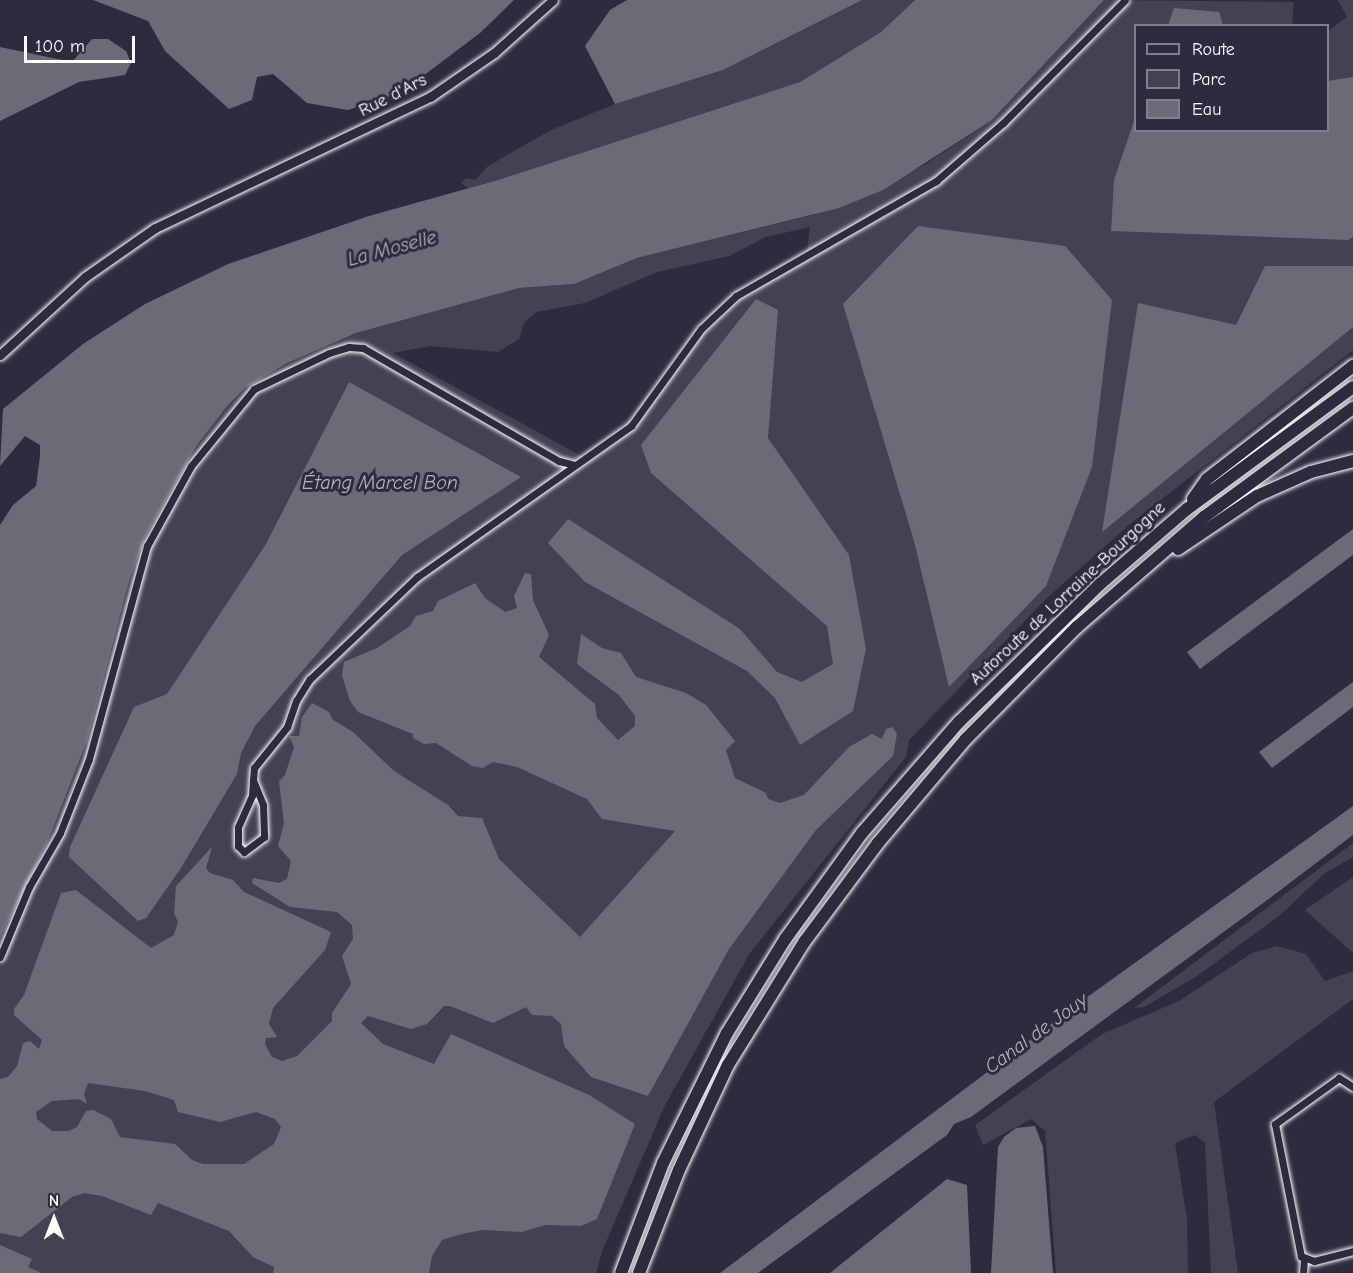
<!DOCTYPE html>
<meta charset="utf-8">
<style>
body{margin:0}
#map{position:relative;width:1353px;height:1273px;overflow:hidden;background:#2f2a3d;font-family:"Comic Neue",sans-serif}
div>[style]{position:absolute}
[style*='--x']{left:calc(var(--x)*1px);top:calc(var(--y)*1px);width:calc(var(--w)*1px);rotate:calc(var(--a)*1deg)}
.green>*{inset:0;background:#464152}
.water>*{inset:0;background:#6d6a77}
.roads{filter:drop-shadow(0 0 2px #fff) drop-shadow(0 0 2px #fff)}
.street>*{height:7px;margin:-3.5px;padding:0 3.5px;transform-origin:3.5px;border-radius:3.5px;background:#2f2a3d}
.secondary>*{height:9px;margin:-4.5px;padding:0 4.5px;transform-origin:4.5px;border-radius:4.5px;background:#2f2a3d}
.highway>*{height:12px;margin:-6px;padding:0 6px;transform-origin:6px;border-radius:6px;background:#2f2a3d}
span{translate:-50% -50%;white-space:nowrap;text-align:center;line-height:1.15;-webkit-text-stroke:6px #2f2a3d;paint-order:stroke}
.street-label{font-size:18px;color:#fff}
.water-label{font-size:20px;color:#b6b4bb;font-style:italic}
.legend{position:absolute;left:1134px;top:24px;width:195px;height:108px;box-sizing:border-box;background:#2f2a3d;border:2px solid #827f8b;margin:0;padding:8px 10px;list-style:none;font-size:18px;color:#fff}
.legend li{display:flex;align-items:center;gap:12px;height:30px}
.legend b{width:30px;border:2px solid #827f8b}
.north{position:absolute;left:24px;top:1189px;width:60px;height:60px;-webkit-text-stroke:4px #2f2a3d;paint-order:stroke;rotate:0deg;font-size:16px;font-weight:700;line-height:24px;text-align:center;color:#fff}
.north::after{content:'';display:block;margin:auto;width:21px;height:27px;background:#fff;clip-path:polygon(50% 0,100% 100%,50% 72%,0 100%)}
.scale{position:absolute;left:24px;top:36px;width:111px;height:27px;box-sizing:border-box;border:3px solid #fff;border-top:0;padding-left:8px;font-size:18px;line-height:21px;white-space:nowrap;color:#fff;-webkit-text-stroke:4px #2f2a3d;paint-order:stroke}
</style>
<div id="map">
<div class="green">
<i style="clip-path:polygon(862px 0,915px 0,881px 32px,800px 82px,498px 180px,468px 188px,461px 183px,466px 178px,475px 180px,488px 166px,551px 130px,615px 104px,723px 70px)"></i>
<i style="clip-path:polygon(evenodd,1104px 0,1294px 2px,1292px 25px,1136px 26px,1136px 130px,1328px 130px,1328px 31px,1347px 17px,1338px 0,1353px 0,1353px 350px,1130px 524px,1046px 599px,909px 740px,906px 757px,750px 953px,665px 1105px,603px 1249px,596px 1273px,0 1273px,0 938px,48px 841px,88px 738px,129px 581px,145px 537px,197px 445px,228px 405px,245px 388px,287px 363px,356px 333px,519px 288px,574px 284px,637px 258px,812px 215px,923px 166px,992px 120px,1104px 0,810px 227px,807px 252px,736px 296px,701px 329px,631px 426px,587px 459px,393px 353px,430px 346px,498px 352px,519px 339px,524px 323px,536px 312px,585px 303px,657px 272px,729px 256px,766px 237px,810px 227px)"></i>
<i style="clip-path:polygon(1353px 843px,1353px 857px,1325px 873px,1280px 915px,1197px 976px,1144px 1007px,1134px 1008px)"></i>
<i style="clip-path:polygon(1353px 877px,1353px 953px,1305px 910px)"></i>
<i style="clip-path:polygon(1277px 946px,1306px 954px,1325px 981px,1353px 971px,1353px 999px,1214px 1102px,1238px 1273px,1211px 1273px,1205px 1143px,1195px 1135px,1175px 1143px,1187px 1219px,1188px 1273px,1056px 1273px,1045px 1131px,1031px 1119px,983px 1145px,975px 1125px,1102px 1034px,1179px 1001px,1252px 953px)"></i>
</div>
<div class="water">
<i style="clip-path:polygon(93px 0,514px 0,480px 33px,423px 76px,386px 98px,348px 110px,307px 103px,273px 74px,257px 77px,252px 100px,229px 109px,165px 51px,148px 21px)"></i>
<i style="clip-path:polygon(627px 0,862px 0,723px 70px,615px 104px,585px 46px,610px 10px)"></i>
<i style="clip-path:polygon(915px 0,1104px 0,992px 120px,883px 190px,839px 208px,637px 258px,574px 284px,519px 288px,356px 333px,287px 363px,245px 388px,228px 405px,197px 445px,145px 537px,129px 581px,88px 738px,48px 841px,0 938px,0 525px,13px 505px,36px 486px,40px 456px,40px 445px,25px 436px,0 466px,3px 409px,83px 344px,145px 304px,228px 264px,369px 216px,498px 180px,800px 82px,881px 32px)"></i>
<i style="clip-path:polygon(1174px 8px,1219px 12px,1223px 25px,1168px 25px)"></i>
<i style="clip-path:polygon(92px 39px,108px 39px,126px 51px,131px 63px,125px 75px,79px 82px,0 121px,0 47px,72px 62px)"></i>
<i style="clip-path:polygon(1353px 77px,1353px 237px,1348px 240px,1111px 231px,1114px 180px,1135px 118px,1136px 130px,1328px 130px,1328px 81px)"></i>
<i style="clip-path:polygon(918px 226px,1065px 246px,1112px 300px,1092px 467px,1046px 586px,949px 687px,914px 541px,843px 304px)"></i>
<i style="clip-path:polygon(1265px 266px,1353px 266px,1353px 327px,1102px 532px,1138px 303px,1236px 325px)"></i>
<i style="clip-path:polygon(756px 299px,778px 310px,768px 438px,849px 555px,866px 649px,853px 711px,800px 745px,775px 698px,747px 671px,585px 582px,548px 543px,568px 519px,740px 629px,777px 672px,802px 682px,833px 664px,827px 626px,651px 473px,641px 445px)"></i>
<i style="clip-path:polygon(349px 382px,521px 477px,402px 555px,255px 726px,241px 753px,237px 774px,181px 868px,146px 918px,138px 921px,69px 857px,70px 847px,134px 707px,167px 694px,266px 544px)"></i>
<i style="clip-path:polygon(1353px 529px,1353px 555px,1200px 669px,1187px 652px)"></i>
<i style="clip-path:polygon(evenodd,525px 573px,531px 574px,533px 600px,549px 635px,539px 657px,595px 704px,597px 718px,618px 740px,635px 726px,635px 716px,619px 695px,577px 664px,581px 634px,602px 648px,621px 653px,636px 677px,686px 693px,706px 705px,735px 741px,726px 750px,735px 778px,766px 793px,768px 799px,780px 803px,804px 795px,849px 747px,872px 734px,882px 739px,886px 729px,892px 727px,897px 734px,893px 756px,816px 830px,729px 949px,648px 1096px,591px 1077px,564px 1046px,561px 1024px,552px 1016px,532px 1015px,526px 1007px,493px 1023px,450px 1006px,444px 1006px,427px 1024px,411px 1029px,368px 1016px,361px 1023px,383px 1044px,434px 1064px,451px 1034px,589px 1095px,635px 1124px,597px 1219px,581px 1226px,545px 1225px,522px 1232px,482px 1230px,462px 1234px,442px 1240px,432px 1256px,429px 1273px,273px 1273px,274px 1267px,253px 1257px,229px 1231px,158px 1203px,151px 1215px,102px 1196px,84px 1193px,72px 1197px,21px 1237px,0 1233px,0 1079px,8px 1077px,17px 1066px,23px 1043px,30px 1041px,39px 1049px,42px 1040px,14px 1015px,14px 1009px,24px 995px,61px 893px,76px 890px,151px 948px,174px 935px,178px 922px,174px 913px,176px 886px,212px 847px,206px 868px,210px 873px,233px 880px,244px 892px,331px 932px,325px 950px,273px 1008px,269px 1024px,277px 1037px,266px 1038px,265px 1044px,272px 1057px,282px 1061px,297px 1056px,332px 1021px,332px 1013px,351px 984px,342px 956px,353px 939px,352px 925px,337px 912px,290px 907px,252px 883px,253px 878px,279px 883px,287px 879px,291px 861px,278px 846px,284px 823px,279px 781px,285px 775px,294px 747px,289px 736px,299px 736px,302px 717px,312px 703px,329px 712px,333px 720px,353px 732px,394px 771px,448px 805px,458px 816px,482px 818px,499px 859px,580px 937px,675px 831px,602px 819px,587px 799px,517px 767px,493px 762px,483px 768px,472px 766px,436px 743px,424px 744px,413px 738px,413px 734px,358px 712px,350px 701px,342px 675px,344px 662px,377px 648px,410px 626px,416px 616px,433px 611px,438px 601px,475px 583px,485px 598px,505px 612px,517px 608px,514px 596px,525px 573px,88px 1083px,145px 1091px,174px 1100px,178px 1112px,220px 1122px,256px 1112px,275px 1119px,281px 1127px,274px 1144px,244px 1164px,203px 1164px,192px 1160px,175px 1144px,120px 1137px,111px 1119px,93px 1110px,86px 1111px,77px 1127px,69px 1131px,52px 1131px,37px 1119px,36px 1112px,52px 1101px,79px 1099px,87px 1104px,84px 1094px,88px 1083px)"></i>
<i style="clip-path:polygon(1353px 682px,1353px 707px,1272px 768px,1259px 752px)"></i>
<i style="clip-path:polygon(1353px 806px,1353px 835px,1270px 898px,971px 1117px,954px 1124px,947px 1135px,758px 1273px,720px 1273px,1079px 1003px)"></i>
<i style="clip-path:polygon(1035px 1126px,1043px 1147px,1053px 1273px,991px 1273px,998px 1147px,1004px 1137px,1016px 1128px)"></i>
<i style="clip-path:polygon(947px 1179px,967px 1185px,971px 1273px,830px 1273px)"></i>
<i style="clip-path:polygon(0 1245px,32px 1259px,28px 1267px,41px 1273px,0 1273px)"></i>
</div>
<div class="roads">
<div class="street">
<i style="--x:253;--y:780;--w:27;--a:68"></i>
<i style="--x:263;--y:805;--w:32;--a:88"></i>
<i style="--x:264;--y:837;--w:25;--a:143"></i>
<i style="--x:244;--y:852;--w:8;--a:-135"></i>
<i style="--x:238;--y:846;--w:19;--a:-90"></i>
<i style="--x:238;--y:827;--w:35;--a:-66"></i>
<i style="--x:252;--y:795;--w:15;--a:-86"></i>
<i style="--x:253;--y:780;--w:12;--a:-85"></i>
<i style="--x:254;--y:768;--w:53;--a:-51.2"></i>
<i style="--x:287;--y:727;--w:28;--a:-71"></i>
<i style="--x:296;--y:701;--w:26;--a:-58"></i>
<i style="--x:310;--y:679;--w:148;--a:-43.6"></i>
<i style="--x:417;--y:577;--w:262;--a:-35.2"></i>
<i style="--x:631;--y:426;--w:120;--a:-54.2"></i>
<i style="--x:701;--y:329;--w:48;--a:-43.3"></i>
<i style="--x:736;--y:296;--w:231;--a:-29.9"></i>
<i style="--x:936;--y:181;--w:89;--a:-40.9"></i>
<i style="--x:1003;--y:123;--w:173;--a:-45.2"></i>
<i style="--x:0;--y:957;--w:76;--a:-67.5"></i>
<i style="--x:29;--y:887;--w:62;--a:-60.1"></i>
<i style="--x:60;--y:833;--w:79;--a:-68.6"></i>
<i style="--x:89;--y:759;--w:221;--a:-74.8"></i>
<i style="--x:147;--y:546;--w:91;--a:-61.2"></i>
<i style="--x:191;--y:466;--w:99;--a:-50.7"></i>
<i style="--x:254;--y:389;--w:83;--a:-25.6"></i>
<i style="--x:329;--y:353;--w:21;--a:-17"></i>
<i style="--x:349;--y:347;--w:14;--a:4"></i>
<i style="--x:363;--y:348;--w:226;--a:30"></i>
<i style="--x:559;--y:461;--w:16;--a:14"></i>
<i style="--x:1353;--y:1087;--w:17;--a:-147"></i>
<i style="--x:1339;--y:1078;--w:79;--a:144.3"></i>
<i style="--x:1275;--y:1124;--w:135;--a:78.9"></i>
<i style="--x:1301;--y:1256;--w:14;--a:21"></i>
<i style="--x:1314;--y:1261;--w:40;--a:-14.4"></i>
<i style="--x:1303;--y:1273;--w:14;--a:-86"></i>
</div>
<div class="secondary">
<i style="--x:0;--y:355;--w:115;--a:-42.5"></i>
<i style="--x:85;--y:277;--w:85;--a:-35"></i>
<i style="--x:155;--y:228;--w:305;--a:-25.5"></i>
<i style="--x:430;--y:97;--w:78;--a:-34.5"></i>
<i style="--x:494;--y:53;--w:79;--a:-41.9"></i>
</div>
<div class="highway">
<i style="--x:1193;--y:499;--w:24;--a:-55"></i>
<i style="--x:1207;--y:479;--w:185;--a:-37.7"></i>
<i style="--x:1178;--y:549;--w:95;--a:-33.9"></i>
<i style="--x:1257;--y:496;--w:59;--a:-24"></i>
<i style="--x:1311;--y:472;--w:43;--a:-14.7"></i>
<i style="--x:621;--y:1273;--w:118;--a:-69.1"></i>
<i style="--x:663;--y:1163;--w:145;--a:-63.8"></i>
<i style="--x:727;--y:1033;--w:112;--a:-58.2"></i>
<i style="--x:786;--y:938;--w:130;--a:-54.1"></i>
<i style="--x:862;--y:833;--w:147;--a:-48.9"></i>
<i style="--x:959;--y:722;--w:197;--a:-44.4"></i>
<i style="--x:1100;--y:584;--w:115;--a:-40.8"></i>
<i style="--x:1187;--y:509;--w:206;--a:-36.3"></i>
<i style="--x:639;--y:1273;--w:110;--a:-68.8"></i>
<i style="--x:679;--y:1170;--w:116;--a:-65"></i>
<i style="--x:728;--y:1065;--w:146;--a:-58.2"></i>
<i style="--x:805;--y:941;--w:122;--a:-53.3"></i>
<i style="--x:878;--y:843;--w:136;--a:-49.8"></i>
<i style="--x:966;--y:739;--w:158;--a:-45.3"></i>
<i style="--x:1077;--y:627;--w:168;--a:-40.9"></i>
<i style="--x:1204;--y:517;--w:185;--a:-36.2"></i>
</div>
</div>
<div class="street-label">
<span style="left:393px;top:96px;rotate:-27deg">Rue d'Ars</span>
<span style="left:1068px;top:594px;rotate:-43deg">Autoroute de Lorraine-Bourgogne</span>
</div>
<div class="water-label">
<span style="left:392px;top:248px;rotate:-15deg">La Moselle</span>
<span style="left:380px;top:482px">Étang Marcel Bon</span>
<span style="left:1036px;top:1033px;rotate:-36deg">Canal de Jouy</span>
</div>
<ul class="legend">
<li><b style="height:8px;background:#2f2a3d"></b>Route</li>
<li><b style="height:16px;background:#464152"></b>Parc</li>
<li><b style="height:16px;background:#6d6a77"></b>Eau</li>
</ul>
<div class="north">N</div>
<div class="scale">100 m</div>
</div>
